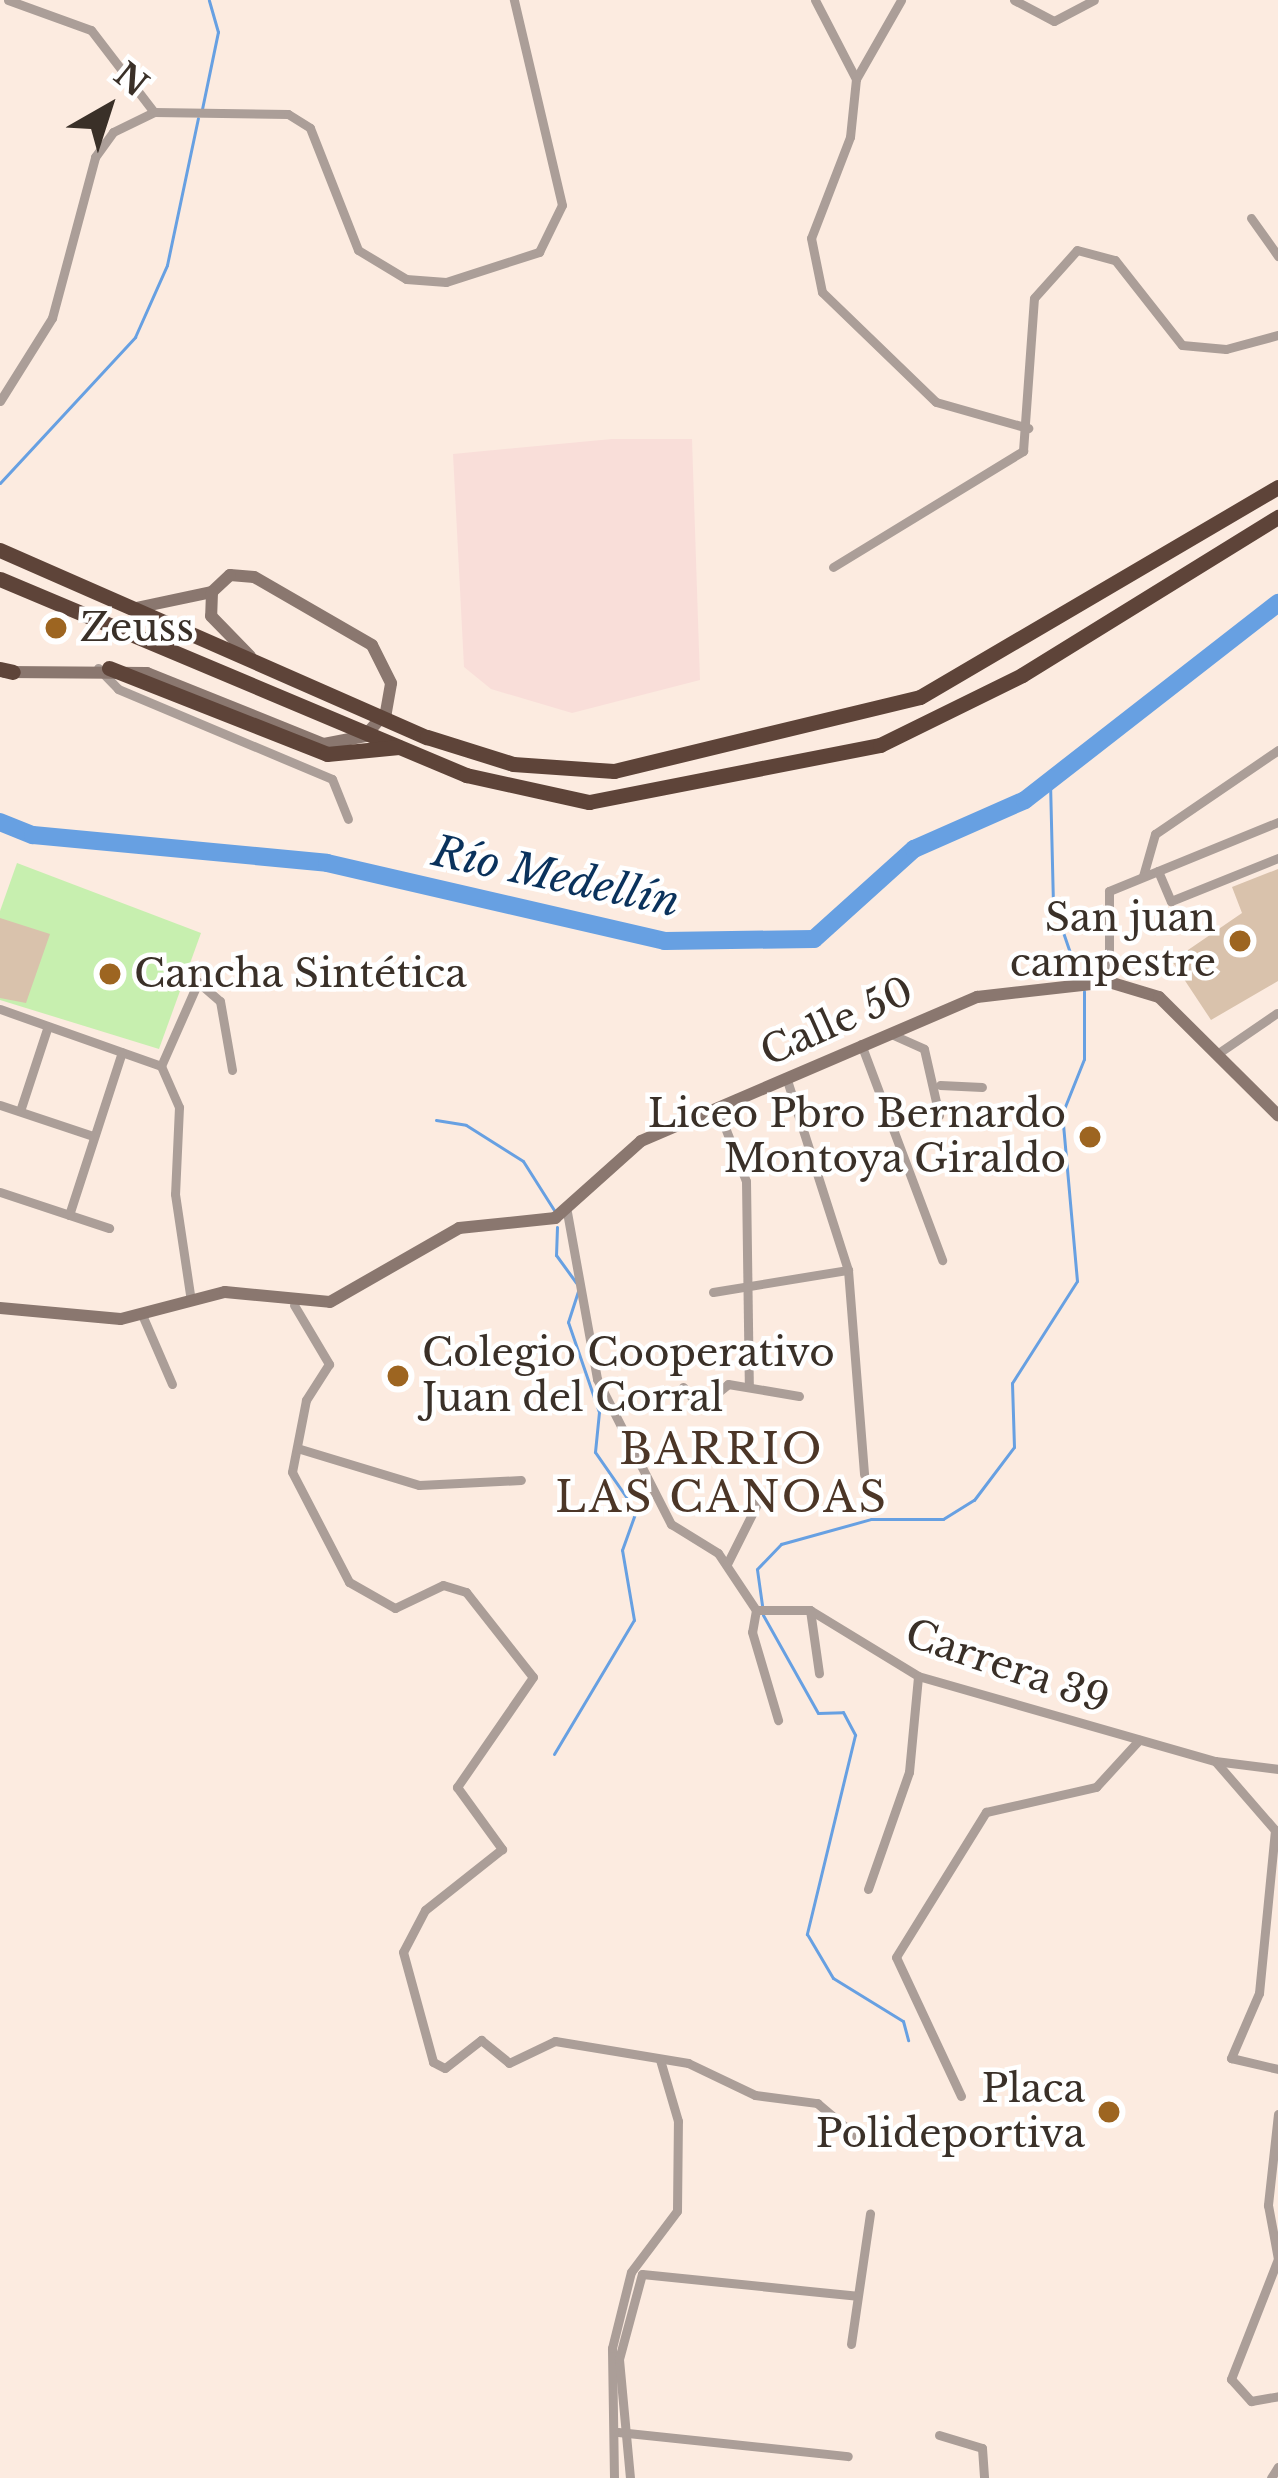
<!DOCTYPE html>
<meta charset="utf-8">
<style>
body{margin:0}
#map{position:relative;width:1278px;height:2478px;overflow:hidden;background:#fcebe0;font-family:"Libre Baskerville",serif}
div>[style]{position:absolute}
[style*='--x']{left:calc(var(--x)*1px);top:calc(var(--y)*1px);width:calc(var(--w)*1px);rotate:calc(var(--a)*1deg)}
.education>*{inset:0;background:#f9ded9}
.green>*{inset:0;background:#c7efaf}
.stream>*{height:3px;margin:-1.5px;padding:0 1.5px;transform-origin:1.5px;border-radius:1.5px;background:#67a0e2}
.river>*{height:18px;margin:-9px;padding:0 9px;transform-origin:9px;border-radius:9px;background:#67a0e2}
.building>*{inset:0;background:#d9c2ac}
.street>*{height:9px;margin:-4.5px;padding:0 4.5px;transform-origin:4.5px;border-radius:4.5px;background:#ab9e98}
.secondary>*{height:12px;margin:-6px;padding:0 6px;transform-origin:6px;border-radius:6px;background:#8a776f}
.highway>*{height:15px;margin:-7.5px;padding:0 7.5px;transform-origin:7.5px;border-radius:7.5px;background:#5e4439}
.dots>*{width:33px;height:33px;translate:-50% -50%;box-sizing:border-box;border:6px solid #fff;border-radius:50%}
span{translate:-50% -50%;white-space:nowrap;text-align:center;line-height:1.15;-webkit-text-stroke:9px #fff;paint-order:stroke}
.poi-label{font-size:39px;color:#3a3028}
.left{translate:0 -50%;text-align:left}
.right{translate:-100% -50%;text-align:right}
.street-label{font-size:39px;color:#3a3028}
.water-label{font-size:42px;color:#0a325c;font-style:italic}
.neighbourhood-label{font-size:42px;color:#4c3627;letter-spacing:3px}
.north{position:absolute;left:48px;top:48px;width:120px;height:120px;-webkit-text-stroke:9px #fff;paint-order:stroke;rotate:39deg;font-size:33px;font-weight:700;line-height:48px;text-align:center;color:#3a3028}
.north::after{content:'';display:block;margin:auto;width:42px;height:54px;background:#3a3028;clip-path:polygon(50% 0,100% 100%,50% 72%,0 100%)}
</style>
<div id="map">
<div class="education">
<i style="clip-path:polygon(612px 439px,692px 439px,700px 680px,572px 713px,491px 689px,464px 667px,453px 454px)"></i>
</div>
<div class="green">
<i style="clip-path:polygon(17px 863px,201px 933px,159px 1049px,0 1000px,0 911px)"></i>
</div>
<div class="stream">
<i style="--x:202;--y:109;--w:79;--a:-78.3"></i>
<i style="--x:218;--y:32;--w:33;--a:-106"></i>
<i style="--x:0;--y:483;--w:199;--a:-47.2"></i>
<i style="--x:135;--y:337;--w:79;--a:-66"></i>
<i style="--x:167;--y:265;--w:150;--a:-78.1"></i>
<i style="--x:1050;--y:782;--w:121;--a:88.6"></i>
<i style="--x:1053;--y:903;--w:83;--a:71.1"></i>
<i style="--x:436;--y:1120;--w:30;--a:9"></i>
<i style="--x:466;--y:1125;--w:67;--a:32.3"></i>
<i style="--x:523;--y:1161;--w:58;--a:57.7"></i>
<i style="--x:557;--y:1227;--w:28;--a:92"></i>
<i style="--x:556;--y:1255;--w:34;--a:54"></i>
<i style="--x:762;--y:1605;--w:36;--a:-98"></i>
<i style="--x:757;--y:1569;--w:35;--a:-46"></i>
<i style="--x:781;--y:1544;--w:93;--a:-15.5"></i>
<i style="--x:871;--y:1519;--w:72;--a:0"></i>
<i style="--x:943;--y:1519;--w:36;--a:-32"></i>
<i style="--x:974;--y:1500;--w:66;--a:-53"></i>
<i style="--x:1014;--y:1447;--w:64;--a:-91.8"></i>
<i style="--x:1012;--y:1383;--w:121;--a:-57.5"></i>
<i style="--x:1077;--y:1281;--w:168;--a:-95.1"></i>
<i style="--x:1062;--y:1114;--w:59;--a:-68.2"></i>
<i style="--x:1084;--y:1059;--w:68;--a:-90"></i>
<i style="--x:763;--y:1615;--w:112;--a:60.7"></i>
<i style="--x:818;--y:1713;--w:25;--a:-2"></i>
<i style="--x:843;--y:1712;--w:26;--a:62"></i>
<i style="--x:855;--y:1735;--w:205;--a:103.6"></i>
<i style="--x:807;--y:1934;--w:51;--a:59.4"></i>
<i style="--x:833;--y:1978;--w:82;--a:31.6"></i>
<i style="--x:903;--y:2021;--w:20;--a:75"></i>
<i style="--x:554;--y:1754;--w:156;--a:-59.2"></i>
<i style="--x:634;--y:1620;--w:71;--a:-99.7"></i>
<i style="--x:622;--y:1550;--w:41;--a:-70.3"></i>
<i style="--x:636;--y:1511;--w:72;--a:-124.8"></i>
<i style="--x:595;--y:1452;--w:40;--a:-84.3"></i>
<i style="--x:599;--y:1412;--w:95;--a:-109"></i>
<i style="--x:568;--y:1322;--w:32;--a:-72"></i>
</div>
<div class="river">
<i style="--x:0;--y:822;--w:35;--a:22"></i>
<i style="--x:33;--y:835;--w:295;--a:5.4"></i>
<i style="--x:327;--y:863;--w:347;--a:13"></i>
<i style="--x:665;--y:941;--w:149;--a:-0.8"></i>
<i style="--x:814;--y:939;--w:135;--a:-42"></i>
<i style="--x:914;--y:849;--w:121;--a:-23.8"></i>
<i style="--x:1025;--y:800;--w:321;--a:-37.9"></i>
</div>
<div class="building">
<i style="clip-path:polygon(1278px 869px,1278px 981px,1211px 1020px,1172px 961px,1242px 913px,1232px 887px)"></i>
<i style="clip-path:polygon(0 918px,50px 934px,26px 1003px,0 998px)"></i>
</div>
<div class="street">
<i style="--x:8;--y:0;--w:88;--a:19.9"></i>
<i style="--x:91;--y:30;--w:103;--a:52.5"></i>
<i style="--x:815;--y:0;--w:89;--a:62.6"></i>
<i style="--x:856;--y:79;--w:58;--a:95.9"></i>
<i style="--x:850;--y:137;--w:108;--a:111.1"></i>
<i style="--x:811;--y:238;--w:55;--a:78.5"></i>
<i style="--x:822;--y:292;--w:158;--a:44"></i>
<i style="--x:936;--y:402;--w:96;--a:15.8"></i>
<i style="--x:1014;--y:0;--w:45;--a:27.7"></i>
<i style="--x:1054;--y:21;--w:45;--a:-27.7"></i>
<i style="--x:856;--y:79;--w:91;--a:-60.3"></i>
<i style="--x:1251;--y:218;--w:47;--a:54.6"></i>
<i style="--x:0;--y:401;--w:98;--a:-57.9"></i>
<i style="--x:52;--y:318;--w:167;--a:-75"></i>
<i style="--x:95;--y:157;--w:31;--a:-54"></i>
<i style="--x:113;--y:132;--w:46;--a:-26"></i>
<i style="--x:154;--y:112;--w:134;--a:0.9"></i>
<i style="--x:288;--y:114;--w:26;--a:32"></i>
<i style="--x:310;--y:128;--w:131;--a:68.5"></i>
<i style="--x:358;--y:250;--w:56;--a:31.1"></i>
<i style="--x:406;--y:279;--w:40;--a:4.3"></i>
<i style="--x:446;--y:282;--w:98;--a:-17.9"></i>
<i style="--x:539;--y:252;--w:52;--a:-63.9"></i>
<i style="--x:562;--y:205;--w:211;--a:-103.2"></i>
<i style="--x:833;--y:567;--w:223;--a:-31.4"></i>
<i style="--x:1023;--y:451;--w:153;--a:-85.9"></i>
<i style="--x:1034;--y:298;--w:64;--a:-48.1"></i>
<i style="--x:1077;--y:250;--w:39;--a:15"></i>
<i style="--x:1115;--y:260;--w:108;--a:51.8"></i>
<i style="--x:1182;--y:345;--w:44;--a:5.2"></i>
<i style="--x:1226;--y:349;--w:54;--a:-15.1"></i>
<i style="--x:98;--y:668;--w:29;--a:46"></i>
<i style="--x:118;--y:689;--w:232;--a:22.8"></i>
<i style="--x:332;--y:779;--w:43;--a:68.2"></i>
<i style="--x:1158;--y:871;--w:33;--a:67"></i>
<i style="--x:1171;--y:901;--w:115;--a:-21.9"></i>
<i style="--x:1143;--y:876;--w:44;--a:-74.1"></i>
<i style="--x:1155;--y:834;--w:149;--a:-34.3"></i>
<i style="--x:1109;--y:982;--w:91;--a:-90"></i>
<i style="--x:1109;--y:891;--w:183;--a:-22.2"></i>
<i style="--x:0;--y:1009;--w:171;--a:19.5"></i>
<i style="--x:891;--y:1034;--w:36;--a:24"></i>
<i style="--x:924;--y:1049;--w:68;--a:77.2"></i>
<i style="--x:861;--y:1044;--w:231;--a:69.4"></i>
<i style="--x:1220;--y:1052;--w:69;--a:-34.4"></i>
<i style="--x:161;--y:1066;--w:45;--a:66.3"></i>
<i style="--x:179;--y:1107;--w:87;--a:92.6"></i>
<i style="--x:175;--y:1194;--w:108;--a:81.5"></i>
<i style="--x:161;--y:1066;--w:92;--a:-66.2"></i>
<i style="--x:198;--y:982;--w:29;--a:41"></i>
<i style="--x:220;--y:1001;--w:70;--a:80.1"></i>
<i style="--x:786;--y:1077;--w:203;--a:72.2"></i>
<i style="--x:848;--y:1270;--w:205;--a:85.5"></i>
<i style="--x:940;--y:1085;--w:42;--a:2.7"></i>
<i style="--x:0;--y:1105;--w:98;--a:18.4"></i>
<i style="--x:717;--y:1107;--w:79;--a:68.6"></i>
<i style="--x:746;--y:1181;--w:204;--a:89.2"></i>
<i style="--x:20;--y:1111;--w:89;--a:-71.8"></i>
<i style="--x:0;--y:1192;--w:115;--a:18.3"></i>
<i style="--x:567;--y:1212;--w:170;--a:79.8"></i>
<i style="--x:597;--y:1379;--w:163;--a:63"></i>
<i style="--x:671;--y:1524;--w:55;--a:31.7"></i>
<i style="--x:718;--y:1553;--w:69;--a:56.3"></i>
<i style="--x:756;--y:1610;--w:54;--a:0"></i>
<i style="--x:810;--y:1610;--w:127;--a:31.4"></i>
<i style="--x:918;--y:1676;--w:309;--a:16"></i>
<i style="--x:1215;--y:1761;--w:64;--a:7.2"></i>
<i style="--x:69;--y:1215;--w:171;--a:-72"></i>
<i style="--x:713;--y:1292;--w:137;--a:-9.3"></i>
<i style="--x:294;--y:1305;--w:69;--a:59.3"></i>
<i style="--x:329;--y:1364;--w:43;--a:122.6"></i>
<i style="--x:306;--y:1400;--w:73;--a:101"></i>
<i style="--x:292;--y:1472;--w:124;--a:62.6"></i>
<i style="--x:349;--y:1582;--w:53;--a:29.5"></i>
<i style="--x:395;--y:1608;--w:53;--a:-25.6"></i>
<i style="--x:443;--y:1585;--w:24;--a:17"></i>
<i style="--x:466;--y:1592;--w:108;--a:51.8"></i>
<i style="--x:533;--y:1677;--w:134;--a:124.6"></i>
<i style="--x:457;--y:1787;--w:77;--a:54"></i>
<i style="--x:502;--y:1849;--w:98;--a:141.6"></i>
<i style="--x:425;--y:1910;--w:47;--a:117.6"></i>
<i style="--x:403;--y:1952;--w:114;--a:74.7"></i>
<i style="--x:433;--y:2062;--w:13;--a:27"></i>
<i style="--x:445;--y:2068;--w:46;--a:-37.9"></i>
<i style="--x:481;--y:2040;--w:36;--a:39"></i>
<i style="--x:509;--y:2063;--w:51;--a:-25.6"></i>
<i style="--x:555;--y:2041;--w:135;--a:9.4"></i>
<i style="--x:688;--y:2063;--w:74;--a:25.5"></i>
<i style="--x:755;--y:2095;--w:63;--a:7.4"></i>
<i style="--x:817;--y:2103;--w:51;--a:40.2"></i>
<i style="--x:143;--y:1317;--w:73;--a:66.6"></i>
<i style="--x:683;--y:1387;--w:26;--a:50"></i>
<i style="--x:700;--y:1407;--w:36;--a:-39"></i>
<i style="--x:728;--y:1384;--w:72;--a:9.6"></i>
<i style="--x:297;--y:1448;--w:127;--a:16.9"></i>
<i style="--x:419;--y:1485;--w:102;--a:-2.8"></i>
<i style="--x:727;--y:1564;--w:69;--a:-63.4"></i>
<i style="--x:756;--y:1610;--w:22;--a:100"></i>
<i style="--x:752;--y:1632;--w:92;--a:73.5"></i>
<i style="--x:810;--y:1610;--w:64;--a:81.9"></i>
<i style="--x:1215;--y:1761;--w:91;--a:49"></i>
<i style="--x:1275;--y:1830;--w:164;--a:95.6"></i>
<i style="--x:1259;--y:1993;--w:71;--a:113.3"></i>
<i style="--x:1231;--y:2058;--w:48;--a:13.2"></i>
<i style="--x:868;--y:1889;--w:124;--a:-70.7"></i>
<i style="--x:909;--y:1772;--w:96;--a:-84.6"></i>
<i style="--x:961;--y:2096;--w:153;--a:-115.1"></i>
<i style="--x:896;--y:1957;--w:171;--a:-58.2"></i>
<i style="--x:986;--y:1812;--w:113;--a:-12.8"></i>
<i style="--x:1096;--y:1787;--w:64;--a:-47.5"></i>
<i style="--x:1278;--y:2114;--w:92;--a:96.3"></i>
<i style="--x:1268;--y:2205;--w:55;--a:79.5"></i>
<i style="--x:1278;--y:2259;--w:129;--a:111.4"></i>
<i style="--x:1231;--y:2379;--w:30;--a:48"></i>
<i style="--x:1251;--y:2401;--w:27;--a:-10"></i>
<i style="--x:851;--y:2344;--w:132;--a:-81.7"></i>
<i style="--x:618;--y:2432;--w:231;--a:6"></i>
<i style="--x:939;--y:2435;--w:45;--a:16.8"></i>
<i style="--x:982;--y:2448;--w:30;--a:86"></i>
<i style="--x:614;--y:2478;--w:130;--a:-90.9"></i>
<i style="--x:612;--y:2348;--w:78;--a:-76"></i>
<i style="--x:631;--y:2272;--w:76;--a:-53"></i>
<i style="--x:677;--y:2211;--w:90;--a:-89.4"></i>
<i style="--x:678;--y:2121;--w:64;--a:-106.4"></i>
<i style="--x:630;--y:2478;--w:120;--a:-95.3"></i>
<i style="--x:619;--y:2359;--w:88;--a:-74.9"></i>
<i style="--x:642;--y:2274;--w:216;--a:5.8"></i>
<i style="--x:1271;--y:2478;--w:13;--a:-58"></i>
</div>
<div class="secondary">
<i style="--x:136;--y:608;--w:78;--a:-11.9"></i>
<i style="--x:5;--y:672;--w:142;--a:0.4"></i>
<i style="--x:147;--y:673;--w:191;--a:21.9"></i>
<i style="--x:324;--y:744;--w:42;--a:-11"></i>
<i style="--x:365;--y:736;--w:32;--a:-49"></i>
<i style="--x:386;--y:712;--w:29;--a:-80"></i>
<i style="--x:391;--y:683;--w:42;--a:-116.6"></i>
<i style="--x:372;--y:645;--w:136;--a:-150"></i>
<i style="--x:254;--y:577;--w:24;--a:-175"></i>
<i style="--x:230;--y:575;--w:25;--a:137"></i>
<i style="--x:212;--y:592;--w:24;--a:92"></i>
<i style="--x:211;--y:616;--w:56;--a:45.7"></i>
<i style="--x:0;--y:1308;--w:121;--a:5.2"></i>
<i style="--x:121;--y:1319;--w:107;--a:-14.6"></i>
<i style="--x:225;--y:1292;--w:105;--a:5.4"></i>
<i style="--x:330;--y:1302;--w:149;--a:-29.8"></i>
<i style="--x:459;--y:1228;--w:97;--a:-5.9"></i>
<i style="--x:555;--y:1218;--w:115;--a:-41.8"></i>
<i style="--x:641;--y:1141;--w:366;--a:-23.2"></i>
<i style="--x:977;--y:997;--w:133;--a:-6.5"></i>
<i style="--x:1109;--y:982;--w:52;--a:16.7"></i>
<i style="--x:1159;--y:997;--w:168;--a:44.8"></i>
</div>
<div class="highway">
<i style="--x:0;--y:550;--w:466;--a:23.7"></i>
<i style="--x:427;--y:737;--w:90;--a:17.4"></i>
<i style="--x:513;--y:764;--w:101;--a:4"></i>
<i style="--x:614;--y:771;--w:315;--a:-13.6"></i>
<i style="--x:920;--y:697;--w:415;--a:-30.4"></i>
<i style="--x:0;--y:579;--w:506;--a:22.81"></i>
<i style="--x:466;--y:775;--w:126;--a:12.4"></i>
<i style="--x:589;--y:802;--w:297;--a:-11.1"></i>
<i style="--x:880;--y:745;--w:158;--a:-26.2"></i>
<i style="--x:1022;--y:675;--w:301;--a:-31.7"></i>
<i style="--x:109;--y:668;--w:234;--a:21.5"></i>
<i style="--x:327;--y:754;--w:72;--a:-5.6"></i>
<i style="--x:0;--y:669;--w:13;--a:13"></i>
</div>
<div class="dots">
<i style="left:56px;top:628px;background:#9d6521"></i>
<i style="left:1240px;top:941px;background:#9d6521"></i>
<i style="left:110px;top:974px;background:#9d6521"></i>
<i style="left:1090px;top:1137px;background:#9d6521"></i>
<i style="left:398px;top:1376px;background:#9d6521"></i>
<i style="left:1109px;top:2112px;background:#9d6521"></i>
</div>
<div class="poi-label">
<span class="left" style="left:80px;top:628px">Zeuss</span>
<span class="right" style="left:1216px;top:941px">San juan<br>campestre</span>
<span class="left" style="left:134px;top:974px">Cancha Sintética</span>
<span class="right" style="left:1066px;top:1137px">Liceo Pbro Bernardo<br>Montoya Giraldo</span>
<span class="left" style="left:422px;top:1376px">Colegio Cooperativo<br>Juan del Corral</span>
<span class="right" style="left:1085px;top:2112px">Placa<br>Polideportiva</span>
</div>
<div class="street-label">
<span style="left:837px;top:1022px;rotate:-24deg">Calle 50</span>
<span style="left:1007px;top:1667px;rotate:19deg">Carrera 39</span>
</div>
<div class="water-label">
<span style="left:556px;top:876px;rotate:12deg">Río Medellín</span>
</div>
<div class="neighbourhood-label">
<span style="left:722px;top:1473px">BARRIO<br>LAS CANOAS</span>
</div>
<div class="north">N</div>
</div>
